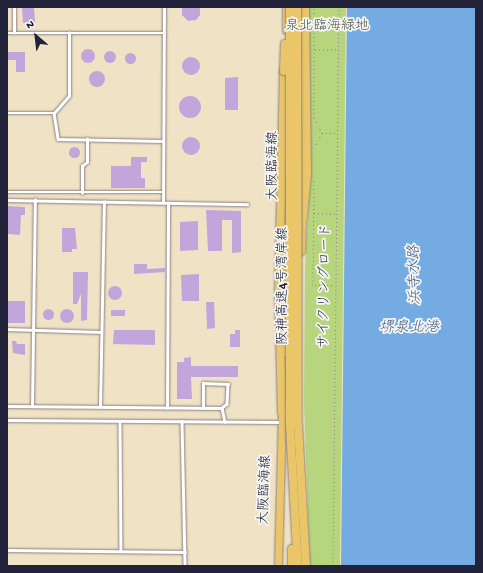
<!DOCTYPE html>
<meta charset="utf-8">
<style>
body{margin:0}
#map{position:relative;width:483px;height:573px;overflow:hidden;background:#f0e2c5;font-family:"Gochi Hand","Klee One",sans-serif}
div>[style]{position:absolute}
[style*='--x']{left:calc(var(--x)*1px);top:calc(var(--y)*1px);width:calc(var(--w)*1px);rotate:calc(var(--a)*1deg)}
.green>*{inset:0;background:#b7d57c}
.water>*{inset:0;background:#73abe2}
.building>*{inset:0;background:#c2a5da}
.round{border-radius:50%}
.path>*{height:1px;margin-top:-0.5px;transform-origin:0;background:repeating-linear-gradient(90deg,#898280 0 1px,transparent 0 4px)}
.roads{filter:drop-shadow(0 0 1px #898280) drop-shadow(0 0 1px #898280)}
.service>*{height:2.5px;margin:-1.25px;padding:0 1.25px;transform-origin:1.25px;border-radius:1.25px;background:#fff}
.primary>*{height:7px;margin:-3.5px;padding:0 3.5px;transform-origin:3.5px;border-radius:3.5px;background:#eac669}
.motorway>*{height:8px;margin:-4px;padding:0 4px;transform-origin:4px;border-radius:4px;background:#eac669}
.bridges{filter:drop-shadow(0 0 1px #898280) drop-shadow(0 0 1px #898280)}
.motorway-bridge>*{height:8px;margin:-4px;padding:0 4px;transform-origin:4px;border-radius:4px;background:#eac669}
span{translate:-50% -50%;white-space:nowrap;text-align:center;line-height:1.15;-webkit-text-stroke:3.5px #f6f6f2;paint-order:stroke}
.park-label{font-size:14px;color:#4f584e}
.street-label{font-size:14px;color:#22223b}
.water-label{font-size:15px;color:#42597e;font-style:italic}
.frame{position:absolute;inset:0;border:8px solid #22223b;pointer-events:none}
.north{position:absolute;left:16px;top:16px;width:40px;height:40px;-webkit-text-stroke:3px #f6f6f2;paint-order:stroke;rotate:332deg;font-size:11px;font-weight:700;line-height:16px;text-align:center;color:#22223b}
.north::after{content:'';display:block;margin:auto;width:14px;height:18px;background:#22223b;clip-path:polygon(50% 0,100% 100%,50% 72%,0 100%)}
</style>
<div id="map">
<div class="green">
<i style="clip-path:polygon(308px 7px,346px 7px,340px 566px,310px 566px,304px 403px,305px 266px,311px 172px)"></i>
</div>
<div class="water">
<i style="clip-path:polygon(347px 7px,476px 7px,476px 566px,341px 566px)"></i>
</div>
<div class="building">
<i style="clip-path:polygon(22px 7px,34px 7px,35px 22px,23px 23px)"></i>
<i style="clip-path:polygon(182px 7px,200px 7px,200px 15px,196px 20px,188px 21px,182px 15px)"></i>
<i class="round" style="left:81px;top:49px;width:14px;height:14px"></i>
<i class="round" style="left:104px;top:51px;width:12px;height:12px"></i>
<i style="clip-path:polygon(7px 52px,25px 52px,25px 72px,16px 72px,16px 60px,7px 60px)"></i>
<i class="round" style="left:124.5px;top:52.5px;width:11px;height:11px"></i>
<i class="round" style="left:182px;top:57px;width:18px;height:18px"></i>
<i class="round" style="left:89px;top:71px;width:16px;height:16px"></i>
<i style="clip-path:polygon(238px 77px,238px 110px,225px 110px,225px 78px)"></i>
<i class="round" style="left:179px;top:96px;width:22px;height:22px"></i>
<i class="round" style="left:182px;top:137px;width:18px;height:18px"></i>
<i class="round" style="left:68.5px;top:146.5px;width:11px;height:11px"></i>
<i style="clip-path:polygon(131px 157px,147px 157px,147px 162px,141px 162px,141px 178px,145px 178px,145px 188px,111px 188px,111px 166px,131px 166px)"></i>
<i style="clip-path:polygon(7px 206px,25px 207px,25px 215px,21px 215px,20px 235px,8px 234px)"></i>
<i style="clip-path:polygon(206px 210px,241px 211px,241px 252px,232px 253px,232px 220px,222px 220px,222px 251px,208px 251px)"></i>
<i style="clip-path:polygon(198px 221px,198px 250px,180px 251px,180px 222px)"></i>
<i style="clip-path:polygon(62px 228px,75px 228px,77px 249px,72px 249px,72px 252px,62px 252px)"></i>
<i style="clip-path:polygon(134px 264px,147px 264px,147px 269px,165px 268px,165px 272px,134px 274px)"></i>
<i style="clip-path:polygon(73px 272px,88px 272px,87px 320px,81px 321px,81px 294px,77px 304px,73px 304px)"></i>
<i style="clip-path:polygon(199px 274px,199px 301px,182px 301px,181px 275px)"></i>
<i class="round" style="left:108px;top:286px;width:14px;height:14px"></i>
<i style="clip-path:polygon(7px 301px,25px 301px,25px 323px,7px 323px)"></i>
<i style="clip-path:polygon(206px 302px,214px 302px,215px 328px,207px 329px)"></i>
<i class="round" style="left:42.5px;top:308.5px;width:11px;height:11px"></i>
<i class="round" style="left:60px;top:309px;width:14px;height:14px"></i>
<i style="clip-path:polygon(111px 310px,125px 310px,125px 316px,111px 316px)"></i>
<i style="clip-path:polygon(114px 330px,155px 330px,155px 345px,113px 344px)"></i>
<i style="clip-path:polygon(235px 330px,240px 330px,240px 347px,230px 347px,230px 334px,235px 334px)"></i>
<i style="clip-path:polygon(12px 341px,16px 341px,17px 344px,25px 344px,25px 355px,13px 353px)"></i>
<i style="clip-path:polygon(191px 357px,191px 366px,238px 366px,238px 377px,191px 377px,192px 399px,177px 399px,177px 362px,184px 362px,184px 358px)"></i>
</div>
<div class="path">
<i style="--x:315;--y:50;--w:23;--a:-2"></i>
<i style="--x:322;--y:133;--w:15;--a:0"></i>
<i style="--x:314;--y:148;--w:17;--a:-62"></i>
<i style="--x:322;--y:133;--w:18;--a:-117"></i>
<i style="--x:314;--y:117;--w:110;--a:-90"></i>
<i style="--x:314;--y:213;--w:23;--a:2"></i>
<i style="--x:313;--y:285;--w:105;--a:-89.5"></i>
<i style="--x:315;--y:285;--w:20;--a:0"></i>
<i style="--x:333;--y:566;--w:559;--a:-89.39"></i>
</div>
<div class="roads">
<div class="service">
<i style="--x:7;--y:33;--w:157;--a:0"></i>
<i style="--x:14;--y:33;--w:26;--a:-90"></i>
<i style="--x:7;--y:113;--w:47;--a:0"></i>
<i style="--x:54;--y:113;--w:23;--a:-49"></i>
<i style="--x:69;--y:96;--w:63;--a:-90"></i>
<i style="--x:54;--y:113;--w:26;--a:81"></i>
<i style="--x:58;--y:139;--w:105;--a:1.1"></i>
<i style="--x:7;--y:192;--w:155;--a:0"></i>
<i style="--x:82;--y:193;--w:27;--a:-90"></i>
<i style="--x:82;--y:166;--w:6;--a:-39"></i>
<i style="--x:87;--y:162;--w:23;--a:-90"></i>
<i style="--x:7;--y:200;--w:240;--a:1"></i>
<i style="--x:163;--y:202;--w:195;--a:-89.7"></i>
<i style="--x:7;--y:329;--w:94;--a:1.8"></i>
<i style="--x:7;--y:406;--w:215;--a:0.5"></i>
<i style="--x:222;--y:408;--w:14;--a:78"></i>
<i style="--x:32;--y:406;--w:206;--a:-89.2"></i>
<i style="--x:100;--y:407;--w:205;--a:-88.9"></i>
<i style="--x:167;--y:408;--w:205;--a:-89.7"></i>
<i style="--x:203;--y:408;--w:25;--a:-90"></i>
<i style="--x:203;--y:383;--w:25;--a:2"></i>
<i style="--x:228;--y:384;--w:20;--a:93"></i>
<i style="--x:227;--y:404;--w:6;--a:141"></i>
<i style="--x:7;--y:420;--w:274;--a:0.4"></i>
<i style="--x:120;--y:421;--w:129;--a:89.6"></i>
<i style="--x:182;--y:421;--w:145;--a:88.8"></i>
<i style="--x:7;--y:550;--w:178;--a:0.6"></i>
</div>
<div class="primary">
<i style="--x:286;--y:7;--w:23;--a:90"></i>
<i style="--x:302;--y:63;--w:124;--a:89.5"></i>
<i style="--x:301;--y:251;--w:32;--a:-88"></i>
<i style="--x:284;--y:352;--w:114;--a:-89"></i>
<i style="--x:278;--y:566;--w:158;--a:-88.5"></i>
</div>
<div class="motorway">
<i style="--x:302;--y:225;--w:51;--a:-84.4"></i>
<i style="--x:307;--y:174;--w:167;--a:-90.7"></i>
<i style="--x:282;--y:413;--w:122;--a:-91.4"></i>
<i style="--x:279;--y:291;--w:220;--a:-88.7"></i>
</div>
</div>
<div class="bridges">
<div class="motorway-bridge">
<i style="--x:290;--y:7;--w:418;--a:90"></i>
<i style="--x:290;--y:425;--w:141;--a:86.8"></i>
<i style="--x:297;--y:7;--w:417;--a:89.9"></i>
<i style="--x:298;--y:424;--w:142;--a:86.8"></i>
<i style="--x:284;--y:71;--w:27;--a:-88"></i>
<i style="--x:292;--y:566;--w:17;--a:-90"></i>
</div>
</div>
<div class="park-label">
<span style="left:327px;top:27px">泉北臨海緑地</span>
</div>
<div class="street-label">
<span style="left:274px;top:166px;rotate:-90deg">大阪臨海線</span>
<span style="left:284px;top:286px;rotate:-90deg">阪神高速4号湾岸線</span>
<span style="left:326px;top:286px;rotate:-89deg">サイクリングロード</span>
<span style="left:266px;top:490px;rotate:-88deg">大阪臨海線</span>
</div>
<div class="water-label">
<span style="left:416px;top:275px;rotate:-91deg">浜寺水路</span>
<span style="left:409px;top:329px">堺泉北港</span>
</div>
<div class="frame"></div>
<div class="north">N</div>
</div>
